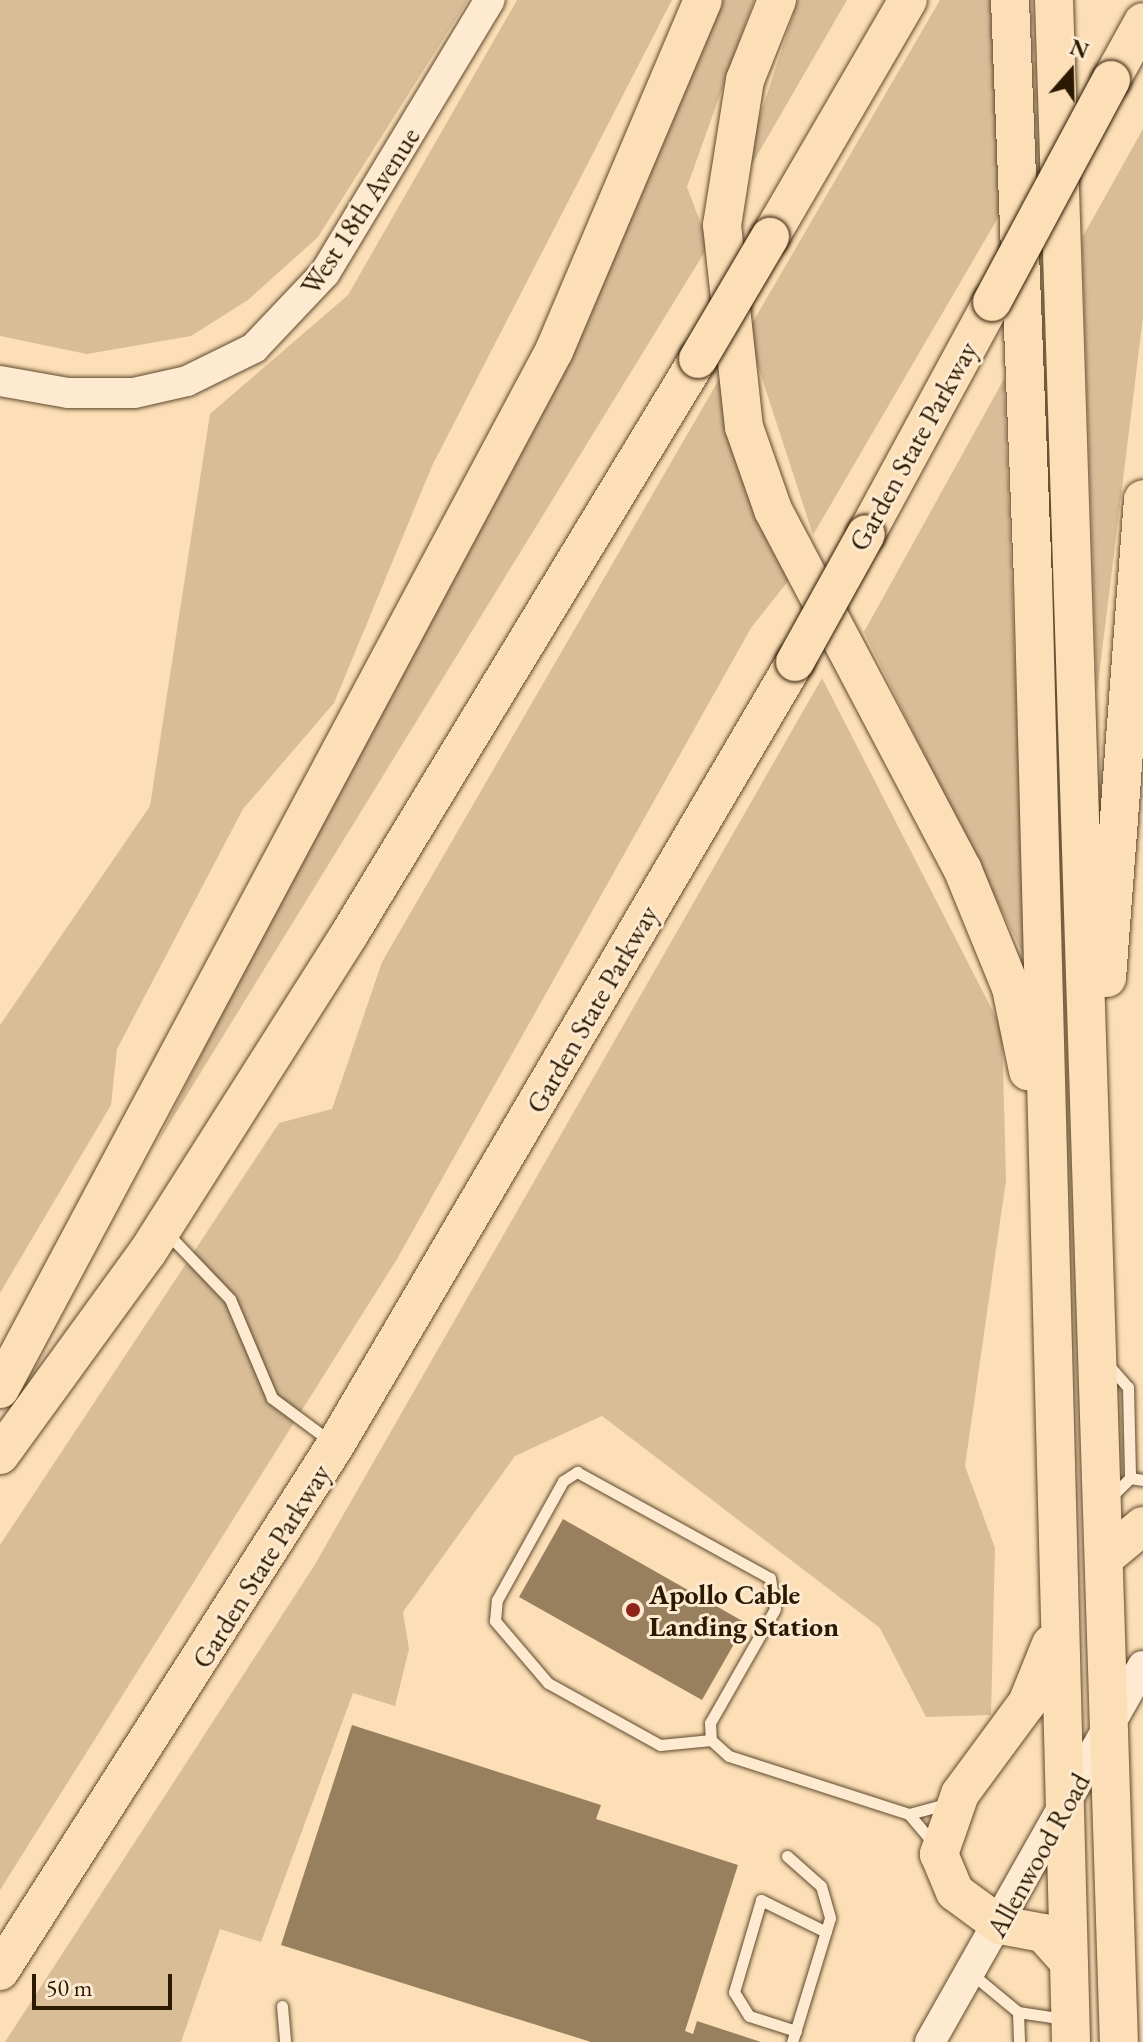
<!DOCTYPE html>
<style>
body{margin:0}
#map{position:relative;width:1143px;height:2042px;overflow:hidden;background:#fcdfb6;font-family:"EB Garamond",serif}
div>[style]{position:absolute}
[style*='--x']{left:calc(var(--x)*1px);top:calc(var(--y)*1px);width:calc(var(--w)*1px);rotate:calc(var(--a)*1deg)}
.green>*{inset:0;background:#d8bd97}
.building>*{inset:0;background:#98805f}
.roads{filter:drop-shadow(0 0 2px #5f4a2e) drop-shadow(0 0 2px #5f4a2e)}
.lane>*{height:11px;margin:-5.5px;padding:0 5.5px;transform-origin:5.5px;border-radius:5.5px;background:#fdead0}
.secondary>*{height:30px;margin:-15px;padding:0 15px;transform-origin:15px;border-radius:15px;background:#fdead0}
.highway>*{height:38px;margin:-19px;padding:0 19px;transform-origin:19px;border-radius:19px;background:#fcdfb6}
.bridges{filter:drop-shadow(0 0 2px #2b1901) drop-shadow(0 0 2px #2b1901)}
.highway-bridge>*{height:38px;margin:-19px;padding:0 19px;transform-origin:19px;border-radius:19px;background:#fcdfb6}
.dots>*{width:22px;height:22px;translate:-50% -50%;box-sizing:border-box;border:4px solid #fdead0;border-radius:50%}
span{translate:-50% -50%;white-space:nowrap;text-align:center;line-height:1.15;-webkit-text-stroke:6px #fdead0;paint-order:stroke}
.street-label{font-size:28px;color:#2b1901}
.poi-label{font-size:28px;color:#2b1901;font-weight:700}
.left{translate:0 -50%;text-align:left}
.north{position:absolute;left:1031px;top:32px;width:80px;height:80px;-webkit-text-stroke:6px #fdead0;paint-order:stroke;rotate:20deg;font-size:22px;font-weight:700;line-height:32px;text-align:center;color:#2b1901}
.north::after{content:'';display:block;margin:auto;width:28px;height:36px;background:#2b1901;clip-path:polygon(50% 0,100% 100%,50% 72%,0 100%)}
.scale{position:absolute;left:32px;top:1974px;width:140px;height:36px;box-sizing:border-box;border:4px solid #2b1901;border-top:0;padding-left:10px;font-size:24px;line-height:28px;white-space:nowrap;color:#2b1901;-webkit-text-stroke:6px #fdead0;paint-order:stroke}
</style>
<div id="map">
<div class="green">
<i style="clip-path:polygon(0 0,468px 0,318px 237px,248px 300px,191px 336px,87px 354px,0 336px)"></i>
<i style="clip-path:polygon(517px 0,672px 0,432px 466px,334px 703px,243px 809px,117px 1049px,111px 1105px,0 1293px,0 1025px,150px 806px,210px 414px,348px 295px)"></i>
<i style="clip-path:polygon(720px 0,754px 0,687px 187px,709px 245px,155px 1147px,671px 116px)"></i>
<i style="clip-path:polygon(798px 0,847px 0,734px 195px)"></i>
<i style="clip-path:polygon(940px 0,990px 0,1002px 211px,813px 535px,747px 332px)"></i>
<i style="clip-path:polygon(1143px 129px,1143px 317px,1097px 692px,1082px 238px)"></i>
<i style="clip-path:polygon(721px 376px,793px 575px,751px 628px,397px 1259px,0 1890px,0 1545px,279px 1123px,332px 1109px,382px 962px)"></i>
<i style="clip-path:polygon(1004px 379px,1026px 960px,864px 632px)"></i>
<i style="clip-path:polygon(822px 678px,1002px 1029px,1006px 1180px,965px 1466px,995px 1548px,991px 1715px,926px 1717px,880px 1628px,602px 1416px,515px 1456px,403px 1612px,409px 1649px,395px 1706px,353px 1693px,261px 1942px,220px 1929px,181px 2042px,5px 2042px,314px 1566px)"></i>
</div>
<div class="building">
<i style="clip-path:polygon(563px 1519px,746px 1623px,702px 1700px,519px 1597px)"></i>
<i style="clip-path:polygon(352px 1725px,601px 1805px,596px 1819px,738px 1865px,685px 2031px,693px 2034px,697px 2021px,761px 2042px,591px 2042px,281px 1945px)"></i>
</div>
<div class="roads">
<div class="lane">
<i style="--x:166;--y:1232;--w:93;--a:46.3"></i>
<i style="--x:230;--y:1299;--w:108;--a:67"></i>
<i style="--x:272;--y:1398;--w:72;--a:36.6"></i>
<i style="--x:1105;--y:1361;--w:35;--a:49"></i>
<i style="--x:1128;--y:1387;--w:91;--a:88.7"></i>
<i style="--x:1130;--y:1478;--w:31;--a:135"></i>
<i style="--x:1130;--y:1478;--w:13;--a:9"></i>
<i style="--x:711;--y:1740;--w:51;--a:174.4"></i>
<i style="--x:660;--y:1745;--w:128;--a:-151"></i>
<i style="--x:548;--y:1683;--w:82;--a:-130.5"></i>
<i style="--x:495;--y:1621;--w:21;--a:-85"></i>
<i style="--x:497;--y:1600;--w:136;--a:-61"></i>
<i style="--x:563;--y:1481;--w:17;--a:-33"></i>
<i style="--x:577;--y:1472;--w:220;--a:28.8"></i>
<i style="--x:770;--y:1578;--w:31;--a:81"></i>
<i style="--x:775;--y:1609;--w:131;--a:119.7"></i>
<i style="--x:710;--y:1723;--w:17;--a:87"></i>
<i style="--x:711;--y:1740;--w:24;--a:42"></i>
<i style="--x:729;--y:1756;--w:189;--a:17.9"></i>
<i style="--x:934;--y:1844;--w:39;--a:-130"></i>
<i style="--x:909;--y:1814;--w:39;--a:-15"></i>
<i style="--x:787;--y:1856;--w:45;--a:41.4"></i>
<i style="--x:821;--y:1886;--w:33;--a:74"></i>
<i style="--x:830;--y:1918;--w:130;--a:107"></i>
<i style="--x:972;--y:1974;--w:60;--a:39.6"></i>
<i style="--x:1018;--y:2012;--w:30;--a:88"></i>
<i style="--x:282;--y:2006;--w:36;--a:85"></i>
<i style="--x:1018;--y:2012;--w:48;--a:8.5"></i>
<i style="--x:796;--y:2031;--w:49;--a:-162.3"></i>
<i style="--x:749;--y:2016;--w:28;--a:-122"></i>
<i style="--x:734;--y:1992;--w:96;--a:-73.6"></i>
<i style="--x:761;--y:1900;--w:72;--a:26.2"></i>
</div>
<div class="secondary">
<i style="--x:0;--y:381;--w:69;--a:10"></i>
<i style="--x:68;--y:393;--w:66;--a:0"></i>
<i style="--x:134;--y:393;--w:54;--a:-12.8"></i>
<i style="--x:187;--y:381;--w:75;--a:-26.2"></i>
<i style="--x:254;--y:348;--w:103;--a:-46.6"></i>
<i style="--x:325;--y:273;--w:319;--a:-58.9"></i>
<i style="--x:930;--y:2042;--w:432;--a:-60.5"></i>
</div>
<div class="highway">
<i style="--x:777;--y:0;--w:86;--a:111.8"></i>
<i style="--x:745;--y:80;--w:147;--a:99"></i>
<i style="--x:722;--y:225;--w:203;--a:83.8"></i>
<i style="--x:744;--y:427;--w:88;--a:70.7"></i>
<i style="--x:773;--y:510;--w:405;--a:62.2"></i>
<i style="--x:962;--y:868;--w:130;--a:67.8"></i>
<i style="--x:1011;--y:988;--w:85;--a:78.4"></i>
<i style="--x:1010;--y:0;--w:580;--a:87.73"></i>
<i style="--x:1033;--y:580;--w:1462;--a:88.51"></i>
<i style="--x:1054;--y:0;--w:2043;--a:88.18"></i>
<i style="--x:1111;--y:80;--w:66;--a:-61.1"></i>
<i style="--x:770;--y:237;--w:274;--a:-59.8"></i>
<i style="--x:866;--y:534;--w:264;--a:-61.5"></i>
<i style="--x:1107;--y:978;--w:480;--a:-85.7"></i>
<i style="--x:0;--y:1389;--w:1177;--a:-61.91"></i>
<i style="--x:554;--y:351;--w:381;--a:-67"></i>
<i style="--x:0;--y:1455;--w:250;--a:-54"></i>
<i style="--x:147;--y:1253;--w:379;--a:-57.6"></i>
<i style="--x:350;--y:933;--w:671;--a:-58.77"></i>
<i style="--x:1109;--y:1554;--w:44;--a:-39.5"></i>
<i style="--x:1051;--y:1644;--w:64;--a:112.1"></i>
<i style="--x:1027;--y:1703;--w:113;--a:126.4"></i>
<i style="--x:960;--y:1794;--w:64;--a:109.3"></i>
<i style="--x:939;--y:1854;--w:41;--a:67.2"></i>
<i style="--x:955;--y:1892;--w:56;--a:36.3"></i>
<i style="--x:1000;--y:1925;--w:44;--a:10.5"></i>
<i style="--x:1043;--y:1933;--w:38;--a:48"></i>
<i style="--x:0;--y:1971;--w:625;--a:-57.48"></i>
<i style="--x:336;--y:1444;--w:907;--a:-59.59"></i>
</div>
</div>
<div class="bridges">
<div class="highway-bridge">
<i style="--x:992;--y:302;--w:252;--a:-61.8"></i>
<i style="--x:698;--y:359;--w:142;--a:-59.5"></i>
<i style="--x:795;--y:662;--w:146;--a:-61"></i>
</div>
</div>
<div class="dots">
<i style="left:633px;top:1610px;background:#8f2418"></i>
</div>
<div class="street-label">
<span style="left:360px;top:211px;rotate:-57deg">West 18th Avenue</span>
<span style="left:913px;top:446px;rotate:-61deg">Garden State Parkway</span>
<span style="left:592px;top:1009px;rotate:-60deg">Garden State Parkway</span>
<span style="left:261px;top:1566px;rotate:-58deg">Garden State Parkway</span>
<span style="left:1038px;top:1855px;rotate:-61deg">Allenwood Road</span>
</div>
<div class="poi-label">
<span class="left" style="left:649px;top:1610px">Apollo Cable<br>Landing Station</span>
</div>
<div class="north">N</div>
<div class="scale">50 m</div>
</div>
